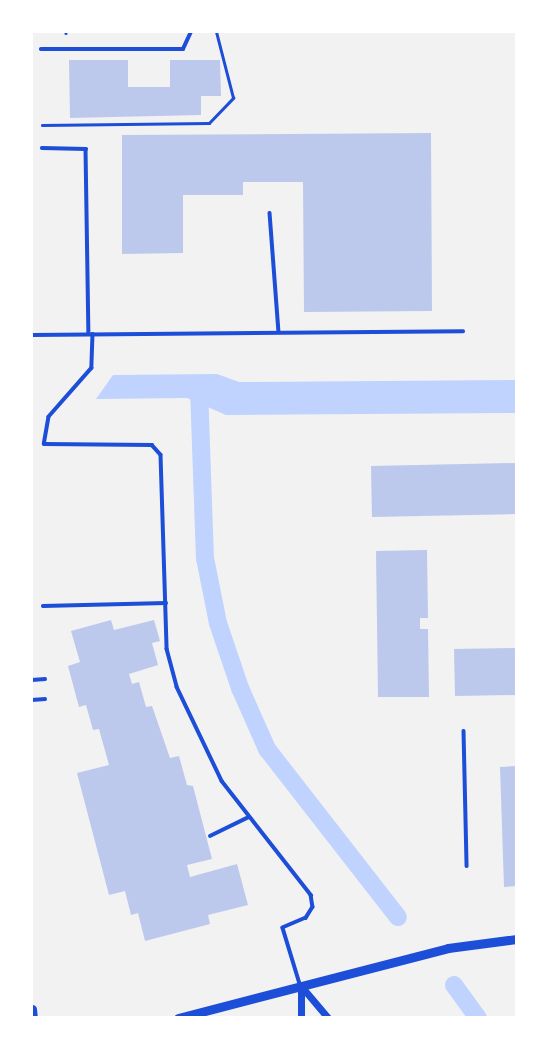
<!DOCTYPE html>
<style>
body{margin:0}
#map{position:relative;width:548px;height:1049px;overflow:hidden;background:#f2f2f2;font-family:"Fira Sans",sans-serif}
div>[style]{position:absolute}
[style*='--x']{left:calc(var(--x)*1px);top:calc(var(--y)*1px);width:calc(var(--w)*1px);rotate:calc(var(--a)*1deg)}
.water>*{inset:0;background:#bfd3fe}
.canal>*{height:18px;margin:-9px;padding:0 9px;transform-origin:9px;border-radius:9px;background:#bfd3fe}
.building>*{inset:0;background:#bdc9ec}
.path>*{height:2.5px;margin:-1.25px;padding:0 1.25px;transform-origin:1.25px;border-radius:1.25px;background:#1d4ed8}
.service>*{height:3.5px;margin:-1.75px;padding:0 1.75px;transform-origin:1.75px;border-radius:1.75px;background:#1d4ed8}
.minor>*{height:7px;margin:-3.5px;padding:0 3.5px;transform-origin:3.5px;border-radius:3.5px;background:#1d4ed8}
.tertiary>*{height:9px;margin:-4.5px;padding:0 4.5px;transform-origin:4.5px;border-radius:4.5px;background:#1d4ed8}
span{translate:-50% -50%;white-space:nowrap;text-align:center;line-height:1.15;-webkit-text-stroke:7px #fff;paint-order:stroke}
.frame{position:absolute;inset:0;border:33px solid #fff;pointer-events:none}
</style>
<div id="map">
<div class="water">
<i style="clip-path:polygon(217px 374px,239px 382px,516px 380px,516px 413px,226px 415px,187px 398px,96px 399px,113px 375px)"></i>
</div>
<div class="canal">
<i style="--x:199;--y:388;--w:170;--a:88"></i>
<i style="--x:205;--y:558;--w:66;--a:78.7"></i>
<i style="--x:218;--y:623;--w:69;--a:71.3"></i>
<i style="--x:240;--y:688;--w:67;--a:66.1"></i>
<i style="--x:267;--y:749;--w:213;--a:52.1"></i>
<i style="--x:454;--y:985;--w:41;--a:54"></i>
</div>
<div class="building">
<i style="clip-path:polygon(69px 60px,128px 60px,128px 87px,170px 87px,170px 60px,220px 60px,221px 96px,201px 96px,201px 115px,70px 118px)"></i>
<i style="clip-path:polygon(431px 133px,432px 311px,304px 312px,303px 182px,243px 182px,243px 195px,183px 195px,183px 253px,122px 254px,122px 135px)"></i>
<i style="clip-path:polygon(516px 463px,516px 514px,372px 517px,371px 466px)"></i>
<i style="clip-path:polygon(427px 550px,428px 618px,420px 618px,420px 629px,428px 629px,429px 697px,378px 697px,376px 551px)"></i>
<i style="clip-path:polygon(111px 620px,114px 630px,154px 620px,160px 641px,152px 643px,158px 665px,129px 674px,132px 684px,139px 682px,146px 707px,152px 706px,170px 758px,179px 756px,187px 785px,193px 786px,212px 859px,187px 865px,190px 877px,237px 864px,248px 905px,208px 915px,210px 924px,145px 941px,138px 913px,131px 915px,125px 891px,109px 895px,77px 773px,109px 765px,99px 729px,93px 730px,86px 705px,79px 707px,68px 666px,80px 662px,71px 631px)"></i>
<i style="clip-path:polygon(516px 648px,516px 695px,455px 696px,454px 649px)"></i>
<i style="clip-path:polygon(516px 766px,516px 886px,504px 887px,500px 767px)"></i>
</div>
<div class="path">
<i style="--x:66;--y:32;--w:1;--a:90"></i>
<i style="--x:42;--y:125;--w:167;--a:-0.7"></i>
<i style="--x:209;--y:123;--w:35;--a:-46"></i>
<i style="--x:233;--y:98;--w:68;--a:-104.4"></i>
</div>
<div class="service">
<i style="--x:41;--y:49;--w:142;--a:0"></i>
<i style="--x:183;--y:49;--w:19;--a:-65"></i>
<i style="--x:42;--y:148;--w:44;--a:1.3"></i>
<i style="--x:86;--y:149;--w:185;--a:89.1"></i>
<i style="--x:270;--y:213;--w:119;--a:85.7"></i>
<i style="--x:93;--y:334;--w:34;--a:92"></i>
<i style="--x:92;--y:368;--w:65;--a:131.3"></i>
<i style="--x:49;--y:417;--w:27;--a:100"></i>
<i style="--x:44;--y:444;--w:108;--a:0.5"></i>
<i style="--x:152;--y:445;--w:13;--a:48"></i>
<i style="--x:161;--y:455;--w:194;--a:88.2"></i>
<i style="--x:167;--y:649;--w:39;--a:75"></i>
<i style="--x:177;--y:687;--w:104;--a:64.4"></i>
<i style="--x:222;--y:781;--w:145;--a:52"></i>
<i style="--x:311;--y:895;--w:12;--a:81"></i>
<i style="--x:313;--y:907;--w:13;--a:122"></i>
<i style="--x:306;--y:918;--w:25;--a:157"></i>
<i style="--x:283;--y:928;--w:59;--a:73.1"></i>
<i style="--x:32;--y:335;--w:431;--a:-0.5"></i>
<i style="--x:43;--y:606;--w:123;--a:-1.4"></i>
<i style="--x:32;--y:680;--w:13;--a:-4"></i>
<i style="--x:32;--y:700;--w:13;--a:-4"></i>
<i style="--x:464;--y:731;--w:135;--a:88.7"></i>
<i style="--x:210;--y:836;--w:43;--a:-26"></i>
</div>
<div class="minor">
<i style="--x:301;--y:986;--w:42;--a:49.8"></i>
<i style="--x:301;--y:986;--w:32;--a:90"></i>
</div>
<div class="tertiary">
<i style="--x:32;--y:1009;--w:9;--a:84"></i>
<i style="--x:178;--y:1018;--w:279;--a:-14.5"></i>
<i style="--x:448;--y:948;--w:69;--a:-7.5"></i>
</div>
<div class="frame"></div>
</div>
